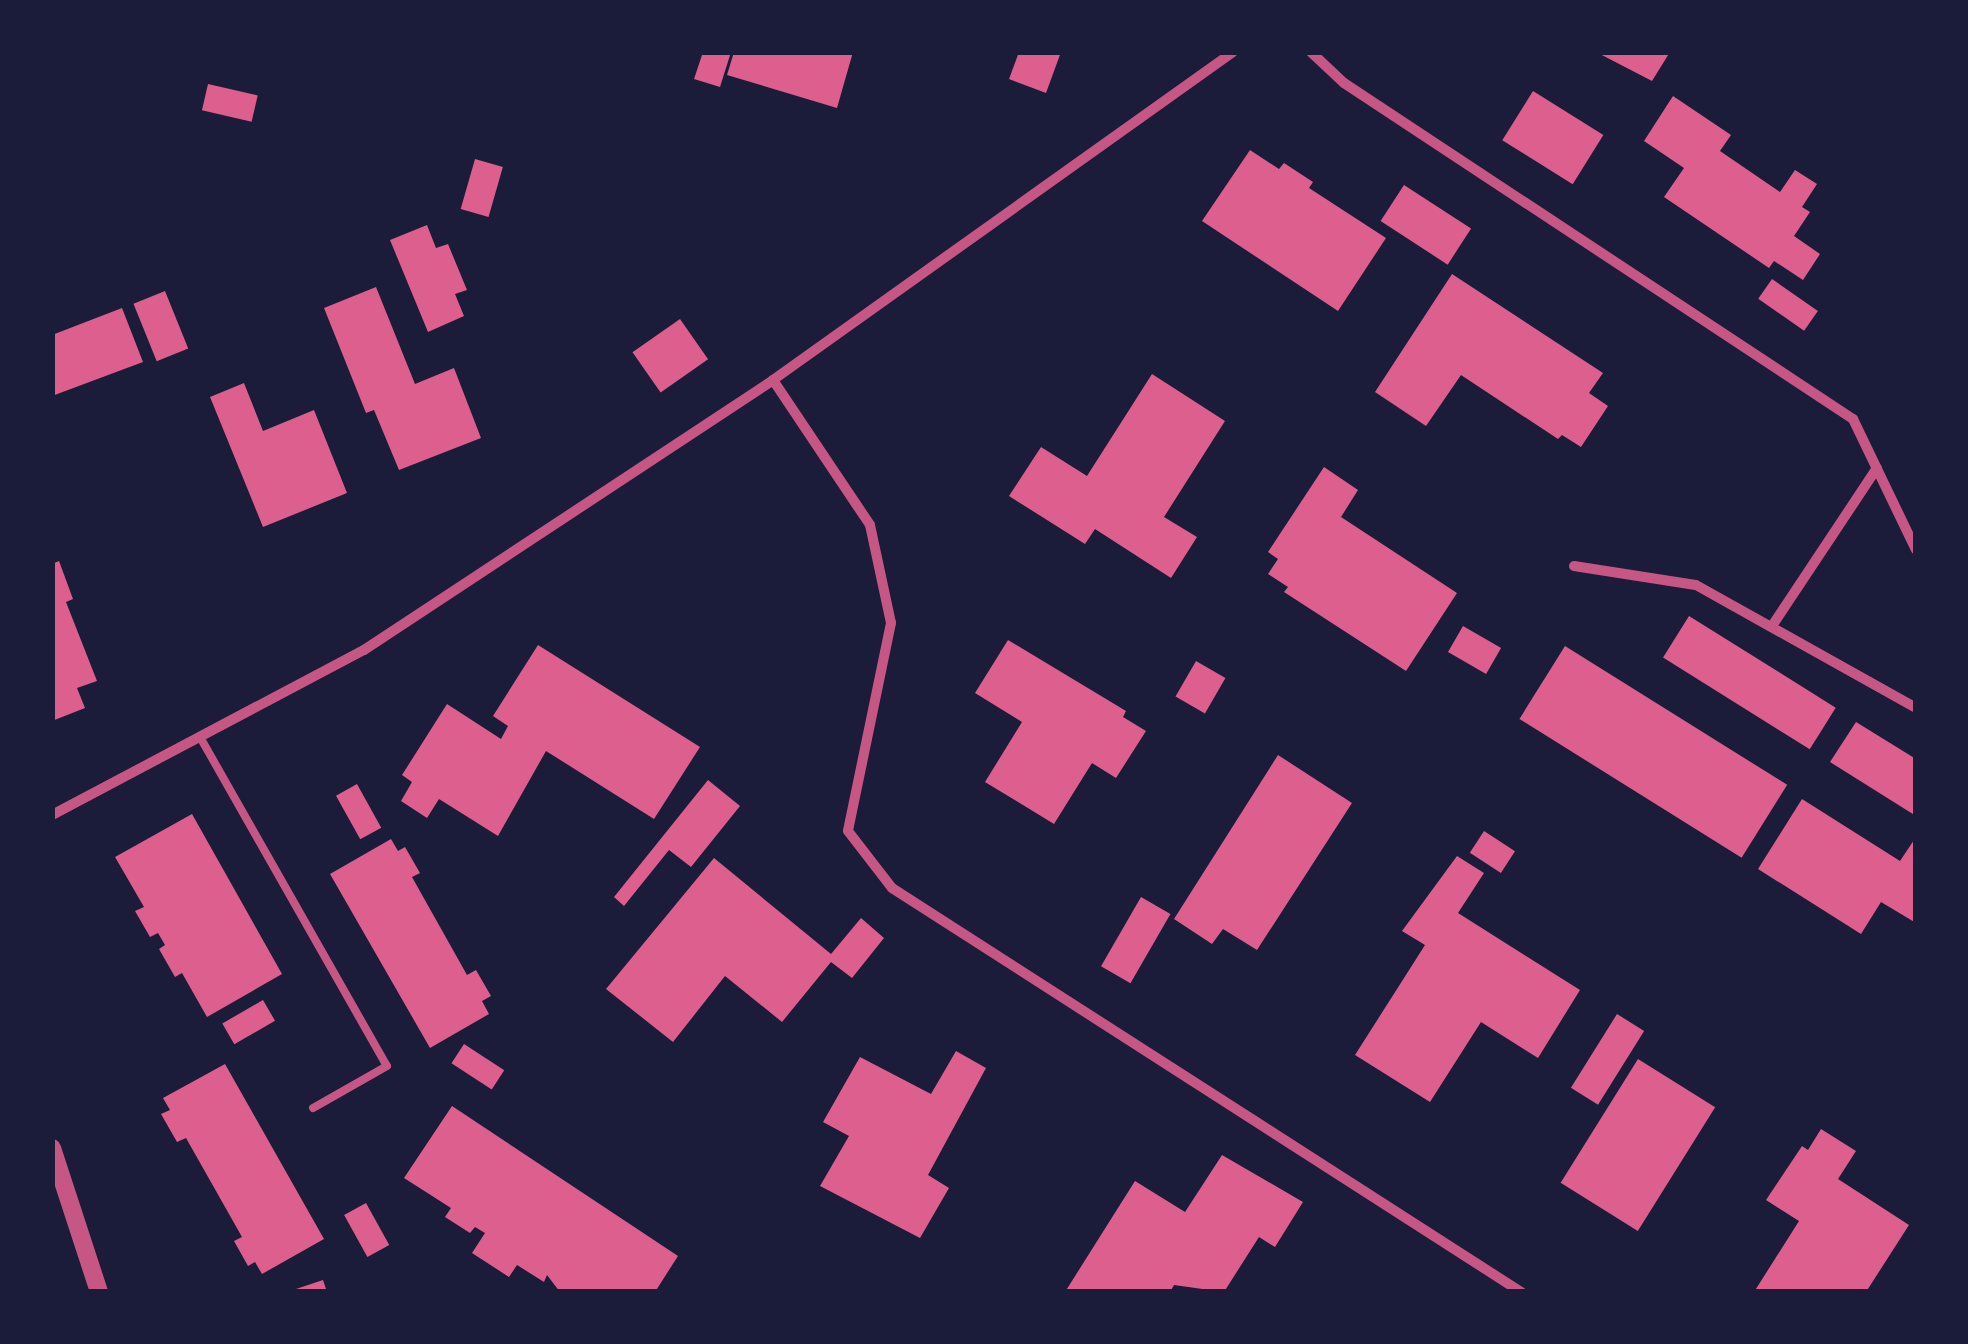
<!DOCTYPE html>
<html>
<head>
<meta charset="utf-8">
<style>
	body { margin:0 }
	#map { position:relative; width:1968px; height:1344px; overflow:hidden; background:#1b1b3a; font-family:Poppins,sans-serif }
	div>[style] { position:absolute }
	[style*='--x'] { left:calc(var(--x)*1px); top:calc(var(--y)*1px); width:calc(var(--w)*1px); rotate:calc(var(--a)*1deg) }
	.building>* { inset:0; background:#dd5f8e; transform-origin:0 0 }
	.service>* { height:8px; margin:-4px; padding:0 4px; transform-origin:4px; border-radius:4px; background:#c65784 }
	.minor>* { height:10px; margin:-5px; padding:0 5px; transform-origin:5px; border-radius:5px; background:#c65784 }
	.tertiary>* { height:18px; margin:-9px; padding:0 9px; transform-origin:9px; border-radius:9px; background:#c65784 }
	span { translate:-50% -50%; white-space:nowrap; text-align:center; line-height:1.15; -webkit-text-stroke:10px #1b1b3a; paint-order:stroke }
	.frame { position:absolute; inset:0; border:55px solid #1b1b3a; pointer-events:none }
</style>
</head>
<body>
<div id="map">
	<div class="building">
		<div style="clip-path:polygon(703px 52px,731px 52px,720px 87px,694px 79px)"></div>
		<div style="clip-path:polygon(734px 52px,853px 52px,837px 108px,727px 75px)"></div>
		<div style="clip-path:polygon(1019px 52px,1061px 52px,1046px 93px,1009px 79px)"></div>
		<div style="clip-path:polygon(1596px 52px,1670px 52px,1652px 81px)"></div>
		<div style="left:208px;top:84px;width:51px;height:27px;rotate:13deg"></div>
		<div style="left:1533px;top:91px;width:83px;height:58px;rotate:32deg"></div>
		<div style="clip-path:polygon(1673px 96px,1731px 135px,1720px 151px,1780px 192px,1795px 170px,1817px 184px,1802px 207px,1810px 212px,1794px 236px,1820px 254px,1803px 280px,1774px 261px,1769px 268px,1664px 197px,1684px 168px,1644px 141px)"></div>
		<div style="clip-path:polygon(1250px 150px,1279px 169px,1284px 163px,1313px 182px,1309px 188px,1386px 238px,1338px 311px,1202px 221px)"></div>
		<div style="left:475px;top:159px;width:29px;height:52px;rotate:16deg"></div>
		<div style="left:1404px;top:185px;width:80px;height:43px;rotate:33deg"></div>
		<div style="clip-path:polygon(427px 225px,436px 248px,448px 244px,467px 290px,455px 294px,464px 316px,428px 332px,390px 240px)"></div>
		<div style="clip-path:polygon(1452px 274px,1603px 373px,1589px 393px,1608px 406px,1581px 447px,1562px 435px,1558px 439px,1461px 375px,1426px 426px,1375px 392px)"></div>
		<div style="left:1772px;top:279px;width:56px;height:24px;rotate:35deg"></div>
		<div style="clip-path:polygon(376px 287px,415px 384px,454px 368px,481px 438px,399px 470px,374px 410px,366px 413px,324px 308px)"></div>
		<div style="left:165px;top:291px;width:62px;height:34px;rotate:68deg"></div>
		<div style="clip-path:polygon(122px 308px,143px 362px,52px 396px,52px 335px)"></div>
		<div style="left:680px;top:319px;width:49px;height:58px;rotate:55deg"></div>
		<div style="clip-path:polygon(1152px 374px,1225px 421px,1164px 517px,1197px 537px,1171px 578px,1095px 529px,1085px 544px,1009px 496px,1041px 447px,1087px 476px)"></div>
		<div style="clip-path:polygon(244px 383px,263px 431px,314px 410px,347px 493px,263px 527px,210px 397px)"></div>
		<div style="clip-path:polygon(1324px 467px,1358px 490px,1341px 517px,1457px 593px,1406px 671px,1284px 592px,1288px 587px,1268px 574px,1278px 559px,1268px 552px)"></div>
		<div style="clip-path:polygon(59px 561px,73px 599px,66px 602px,97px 681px,77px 688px,85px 708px,52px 721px,52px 564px)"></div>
		<div style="left:1689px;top:616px;width:173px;height:49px;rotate:32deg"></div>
		<div style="left:1463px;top:626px;width:44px;height:30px;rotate:30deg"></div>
		<div style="clip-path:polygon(1008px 640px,1126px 711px,1123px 717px,1146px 731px,1116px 778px,1092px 763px,1054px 824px,985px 782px,1022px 722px,975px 693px)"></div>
		<div style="clip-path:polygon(538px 645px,700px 747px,654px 819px,546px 751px,498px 836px,439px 799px,427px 818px,401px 801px,412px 782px,402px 775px,447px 704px,501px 739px,508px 726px,493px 716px)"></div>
		<div style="left:1565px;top:646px;width:262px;height:86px;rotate:32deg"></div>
		<div style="left:1196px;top:661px;width:34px;height:41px;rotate:30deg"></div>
		<div style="clip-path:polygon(1856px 722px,1916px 759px,1916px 816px,1830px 762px)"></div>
		<div style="clip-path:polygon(1278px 755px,1352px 803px,1257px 950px,1223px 929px,1212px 944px,1174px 919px)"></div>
		<div style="clip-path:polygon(708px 780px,740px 806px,691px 867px,669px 850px,624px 906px,614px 897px)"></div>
		<div style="left:357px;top:784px;width:50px;height:24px;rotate:61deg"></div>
		<div style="clip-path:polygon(1802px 799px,1900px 861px,1916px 837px,1916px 923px,1881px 902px,1861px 934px,1758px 869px)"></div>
		<div style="clip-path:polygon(192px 814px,282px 974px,207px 1017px,182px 973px,175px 977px,159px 949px,165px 945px,158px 933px,150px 937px,135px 911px,144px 907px,115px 857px)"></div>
		<div style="left:1484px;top:831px;width:37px;height:26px;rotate:33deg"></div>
		<div style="clip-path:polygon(391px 839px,398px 851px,405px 847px,420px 873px,412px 877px,467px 975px,476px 970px,491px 996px,482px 1001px,489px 1014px,430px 1048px,330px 874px)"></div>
		<div style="clip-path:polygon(1457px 856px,1484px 873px,1458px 913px,1580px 990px,1538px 1058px,1481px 1022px,1430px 1102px,1355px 1055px,1425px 945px,1402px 931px)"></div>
		<div style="clip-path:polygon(714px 858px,831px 954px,861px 918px,884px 938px,852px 978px,831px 962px,782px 1022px,725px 976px,673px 1042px,606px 989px)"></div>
		<div style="left:1141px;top:897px;width:34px;height:80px;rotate:30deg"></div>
		<div style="left:263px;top:1000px;width:24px;height:47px;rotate:60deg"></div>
		<div style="left:1617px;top:1014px;width:32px;height:87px;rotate:32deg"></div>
		<div style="left:464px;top:1044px;width:48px;height:23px;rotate:33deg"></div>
		<div style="clip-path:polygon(956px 1051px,986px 1068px,928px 1175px,949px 1188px,920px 1238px,820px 1186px,849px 1136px,823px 1122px,860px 1057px,931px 1094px)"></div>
		<div style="left:1638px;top:1059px;width:91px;height:146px;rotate:32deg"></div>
		<div style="clip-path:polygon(225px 1064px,324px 1239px,262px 1274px,255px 1262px,248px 1266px,234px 1241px,242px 1237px,186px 1138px,177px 1142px,161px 1114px,170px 1110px,163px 1098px)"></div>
		<div style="clip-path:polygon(452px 1106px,678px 1256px,655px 1292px,560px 1292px,547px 1275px,544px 1282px,517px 1265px,509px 1277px,472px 1253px,485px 1233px,475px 1227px,470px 1233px,445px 1217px,451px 1208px,404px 1178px)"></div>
		<div style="clip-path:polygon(1821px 1129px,1856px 1151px,1838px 1179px,1909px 1225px,1866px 1292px,1754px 1292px,1799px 1221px,1766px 1200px,1802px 1146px,1808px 1150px)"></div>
		<div style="clip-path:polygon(1222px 1155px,1303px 1202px,1275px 1247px,1259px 1237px,1224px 1292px,1174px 1285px,1170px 1292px,1065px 1292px,1135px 1181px,1185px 1212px)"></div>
		<div style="left:366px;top:1203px;width:48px;height:25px;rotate:61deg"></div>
		<div style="clip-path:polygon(323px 1280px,327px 1292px,290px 1292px,290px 1291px)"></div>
	</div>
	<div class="service">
		<div style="--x:200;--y:737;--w:378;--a:60.4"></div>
		<div style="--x:387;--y:1066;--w:85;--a:150.4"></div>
	</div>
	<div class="minor">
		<div style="--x:1311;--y:52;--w:45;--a:43.2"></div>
		<div style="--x:1344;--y:83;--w:610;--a:33.43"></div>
		<div style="--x:1853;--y:419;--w:145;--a:64.3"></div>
		<div style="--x:773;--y:380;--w:174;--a:56.2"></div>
		<div style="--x:870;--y:525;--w:100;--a:77.9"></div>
		<div style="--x:891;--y:623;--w:212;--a:101.7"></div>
		<div style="--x:848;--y:831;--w:72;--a:52.3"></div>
		<div style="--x:892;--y:888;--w:748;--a:32.71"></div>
		<div style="--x:1574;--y:566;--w:123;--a:8.9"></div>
		<div style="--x:1696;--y:585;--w:252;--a:29.2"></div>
		<div style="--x:1774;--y:623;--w:186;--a:-56.4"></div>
		<div style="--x:52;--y:815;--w:353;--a:-27.9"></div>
		<div style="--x:364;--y:650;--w:490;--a:-33.4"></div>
		<div style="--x:773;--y:380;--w:565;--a:-35.49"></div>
	</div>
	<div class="tertiary">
		<div style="--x:52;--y:1148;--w:151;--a:71.9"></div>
	</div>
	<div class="frame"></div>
</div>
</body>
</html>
